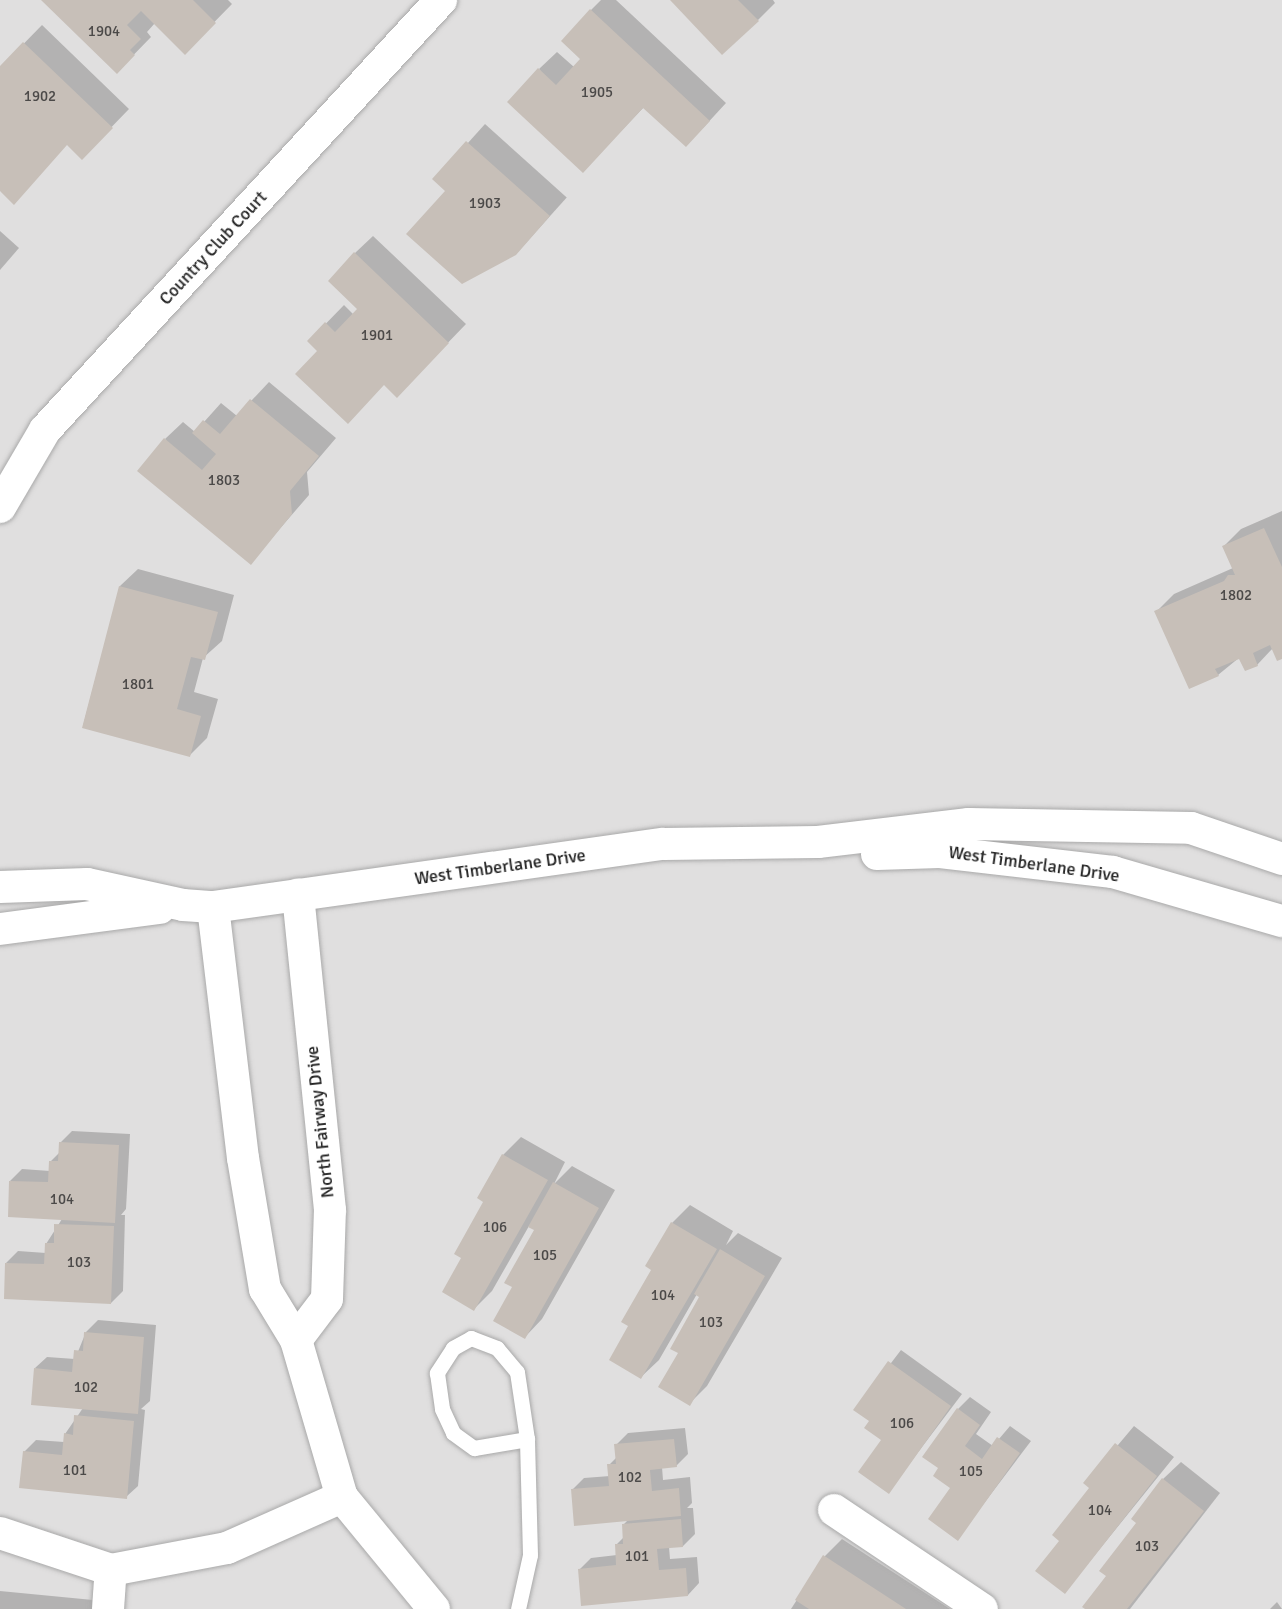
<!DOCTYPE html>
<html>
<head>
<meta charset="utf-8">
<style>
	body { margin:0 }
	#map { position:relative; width:1282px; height:1609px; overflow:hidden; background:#f2efe9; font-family:Signika,sans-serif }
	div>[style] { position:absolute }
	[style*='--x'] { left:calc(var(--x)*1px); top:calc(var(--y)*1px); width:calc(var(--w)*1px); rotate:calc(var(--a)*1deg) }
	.residential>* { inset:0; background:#e0dfdf; transform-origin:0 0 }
	.shadow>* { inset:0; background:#0003; transform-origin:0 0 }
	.building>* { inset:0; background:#c7bfb8 }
	.roads { filter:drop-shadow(0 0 2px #a9a9a9) drop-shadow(0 0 2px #a9a9a9) }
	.lane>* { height:15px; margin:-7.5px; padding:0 7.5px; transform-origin:7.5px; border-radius:7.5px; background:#fff }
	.street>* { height:32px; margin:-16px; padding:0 16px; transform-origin:16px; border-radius:16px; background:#fff }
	span { translate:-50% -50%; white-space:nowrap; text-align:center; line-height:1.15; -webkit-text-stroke:4.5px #fff; paint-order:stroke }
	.number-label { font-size:15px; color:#4b4948 }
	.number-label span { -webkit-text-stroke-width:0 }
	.street-label { font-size:18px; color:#222 }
</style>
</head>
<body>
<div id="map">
	<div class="residential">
		<div style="left:0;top:0;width:1282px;height:1609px"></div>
	</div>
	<div class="shadow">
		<div style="clip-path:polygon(43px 0,228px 0,232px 4px,185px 52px,155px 23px,147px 32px,151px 37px,117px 72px)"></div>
		<div style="clip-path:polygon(601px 0,616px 0,726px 103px,703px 128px,644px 107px,600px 153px,539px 69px,557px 52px,574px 67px,582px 59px,591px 10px)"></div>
		<div style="clip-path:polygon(672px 0,773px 0,775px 3px,758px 20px)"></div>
		<div style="clip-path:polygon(42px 25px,129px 109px,99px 140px,67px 143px,14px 202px,0 189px,0 68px)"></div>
		<div style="left:485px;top:124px;width:110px;height:75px;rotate:42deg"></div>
		<div style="clip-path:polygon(0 231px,19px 248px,0 270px)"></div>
		<div style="clip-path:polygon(373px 236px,466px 324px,414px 378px,384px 384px,319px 351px,309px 341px,344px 305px,354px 315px,359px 309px,355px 253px)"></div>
		<div style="clip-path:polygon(269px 382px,336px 438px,307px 472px,309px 495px,250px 563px,165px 439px,183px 422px,195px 432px,221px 403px,237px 416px)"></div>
		<div style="clip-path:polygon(1282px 511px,1282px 657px,1273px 648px,1257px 665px,1240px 657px,1218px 675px,1156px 612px,1174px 594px,1233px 568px,1224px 546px,1241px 529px)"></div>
		<div style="clip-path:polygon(138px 569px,234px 595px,222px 641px,203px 658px,194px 692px,218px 699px,207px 738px,190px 755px,83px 726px,120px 586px)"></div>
		<div style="clip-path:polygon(72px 1131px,130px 1134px,126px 1209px,121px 1215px,125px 1215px,123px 1291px,111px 1303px,6px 1263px,18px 1251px,46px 1253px,46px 1244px,62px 1219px,10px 1181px,22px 1169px,50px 1171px,50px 1162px,60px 1152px,60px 1143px)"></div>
		<div style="clip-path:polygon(521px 1137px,565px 1162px,554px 1184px,572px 1166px,615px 1190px,542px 1319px,525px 1337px,514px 1286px,536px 1229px,529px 1226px,492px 1291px,474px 1309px,463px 1258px,485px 1201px,479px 1198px,503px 1155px)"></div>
		<div style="clip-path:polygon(690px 1205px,733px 1231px,726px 1245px,738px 1233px,782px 1258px,707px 1386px,689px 1404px,680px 1353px,702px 1297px,697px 1294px,659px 1360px,641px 1377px,630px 1326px,672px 1223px)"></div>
		<div style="clip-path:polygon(98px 1320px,156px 1325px,150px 1401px,141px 1409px,145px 1410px,138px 1486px,126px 1497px,24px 1452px,36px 1440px,64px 1442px,65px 1434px,83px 1408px,35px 1368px,47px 1357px,75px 1359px,86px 1332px)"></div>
		<div style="clip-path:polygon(901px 1350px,962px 1394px,888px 1492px,883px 1440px,871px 1421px,855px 1410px)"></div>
		<div style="clip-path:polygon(970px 1397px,991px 1412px,976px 1434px,993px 1446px,1010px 1426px,1031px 1441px,957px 1539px,952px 1488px,940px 1468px,958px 1409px)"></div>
		<div style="clip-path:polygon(1134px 1426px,1174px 1457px,1065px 1592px,1061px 1540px,1091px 1488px,1086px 1483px)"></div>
		<div style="clip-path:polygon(685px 1428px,688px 1454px,676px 1466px,662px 1467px,663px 1480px,690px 1477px,692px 1503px,687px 1508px,693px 1508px,695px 1534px,683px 1546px,669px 1547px,670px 1559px,697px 1557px,699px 1583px,688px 1595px,579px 1570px,591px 1558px,617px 1555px,616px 1545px,624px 1537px,623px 1525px,628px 1520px,572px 1490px,584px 1478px,610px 1476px,609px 1465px,617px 1457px,616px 1445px,628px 1433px)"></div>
		<div style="clip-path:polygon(1181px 1462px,1220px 1493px,1130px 1609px,1088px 1609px,1163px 1479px)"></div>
		<div style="clip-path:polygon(842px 1539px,950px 1609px,791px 1609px,825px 1556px)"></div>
		<div style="clip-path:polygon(0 1591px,93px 1600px,92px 1609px,0 1609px)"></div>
		<div style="clip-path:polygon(1277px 1602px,1282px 1609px,1270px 1609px)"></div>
	</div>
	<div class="building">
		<div style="clip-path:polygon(41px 0,193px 0,216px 23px,185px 55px,141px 11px,127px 25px,141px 39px,130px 50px,135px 55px,117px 74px)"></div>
		<div style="clip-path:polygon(670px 0,738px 0,759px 21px,722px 55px)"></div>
		<div style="clip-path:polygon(590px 9px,710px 121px,686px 147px,643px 108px,583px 173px,507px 102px,538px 68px,556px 85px,580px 59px,561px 41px)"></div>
		<div style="clip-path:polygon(23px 42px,113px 128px,82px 160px,67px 145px,14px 205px,0 191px,0 66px)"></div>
		<div style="clip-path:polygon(466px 141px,550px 216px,516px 255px,462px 284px,406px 234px,445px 191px,432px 179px)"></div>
		<div style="clip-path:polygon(354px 252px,449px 343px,397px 398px,384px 385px,348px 424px,295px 374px,317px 351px,307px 341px,325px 322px,335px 332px,357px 309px,328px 281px)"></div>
		<div style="clip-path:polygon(250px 399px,319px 456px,290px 491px,292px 514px,251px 565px,137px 471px,164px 438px,202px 470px,216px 454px,192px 433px,203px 420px,220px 434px)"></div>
		<div style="clip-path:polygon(1264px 528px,1282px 567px,1282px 659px,1277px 661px,1270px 645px,1253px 653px,1258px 666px,1245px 671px,1239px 659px,1215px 669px,1219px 676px,1189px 689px,1154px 611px,1224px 581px,1228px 575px,1235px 575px,1222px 546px)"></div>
		<div style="clip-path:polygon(119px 586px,218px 612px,205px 660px,191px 657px,177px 709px,201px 716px,190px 757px,82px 728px)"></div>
		<div style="clip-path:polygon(59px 1142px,119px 1145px,115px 1223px,8px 1217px,9px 1181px,48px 1182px,49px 1161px,58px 1161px)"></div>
		<div style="clip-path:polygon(502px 1154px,548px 1180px,474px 1311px,442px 1292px,461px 1258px,454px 1254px,483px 1202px,477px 1198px)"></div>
		<div style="clip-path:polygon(553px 1182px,599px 1208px,525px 1339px,493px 1321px,512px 1287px,504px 1283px,534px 1230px,528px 1227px)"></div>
		<div style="clip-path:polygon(671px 1222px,717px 1249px,641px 1379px,609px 1360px,628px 1326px,621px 1322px,651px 1270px,645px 1266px)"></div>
		<div style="clip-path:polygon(54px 1224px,114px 1226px,111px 1304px,4px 1299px,5px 1263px,44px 1264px,45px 1243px,54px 1243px)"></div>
		<div style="clip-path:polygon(720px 1249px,765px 1276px,690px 1406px,658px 1387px,678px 1353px,670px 1349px,699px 1297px,694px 1294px)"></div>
		<div style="clip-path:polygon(84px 1332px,144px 1337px,138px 1414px,31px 1405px,34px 1368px,72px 1372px,74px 1350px,83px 1351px)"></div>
		<div style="clip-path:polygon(888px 1361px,951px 1406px,889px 1494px,858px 1472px,881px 1440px,864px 1428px,869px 1421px,853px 1410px)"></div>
		<div style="clip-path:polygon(957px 1408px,980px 1425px,965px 1446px,982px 1459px,997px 1437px,1020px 1453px,958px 1541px,928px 1519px,950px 1488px,933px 1476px,938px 1468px,922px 1457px)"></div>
		<div style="clip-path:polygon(74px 1415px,134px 1421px,127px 1499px,19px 1488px,23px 1451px,62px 1455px,64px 1433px,73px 1435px)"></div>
		<div style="clip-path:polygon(674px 1439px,677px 1467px,650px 1470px,652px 1491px,679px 1488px,681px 1516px,574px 1526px,571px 1489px,609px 1486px,607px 1464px,616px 1464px,614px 1444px)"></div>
		<div style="clip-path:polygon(1115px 1443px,1157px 1476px,1065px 1594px,1035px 1571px,1059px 1541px,1052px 1535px,1089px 1488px,1083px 1483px)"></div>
		<div style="clip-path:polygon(1162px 1478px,1204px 1511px,1127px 1609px,1085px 1609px,1082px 1607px,1106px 1576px,1099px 1571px,1136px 1523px,1131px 1519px)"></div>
		<div style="clip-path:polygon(681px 1519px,683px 1547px,657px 1549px,659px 1570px,686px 1568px,688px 1596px,581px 1606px,578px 1569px,616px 1565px,615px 1544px,623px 1544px,622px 1524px)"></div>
		<div style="clip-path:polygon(823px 1555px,906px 1609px,809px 1609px,795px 1600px)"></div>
	</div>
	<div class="roads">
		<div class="lane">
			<div style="--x:518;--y:1609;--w:55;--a:-77.5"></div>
			<div style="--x:530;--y:1555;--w:116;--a:-91.5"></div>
			<div style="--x:527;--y:1439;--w:68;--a:-98.5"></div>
			<div style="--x:517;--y:1372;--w:31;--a:-130"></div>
			<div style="--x:497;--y:1348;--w:28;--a:-159"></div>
			<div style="--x:471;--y:1338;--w:21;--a:151"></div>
			<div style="--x:453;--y:1348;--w:30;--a:123"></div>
			<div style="--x:437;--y:1373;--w:36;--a:82"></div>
			<div style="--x:442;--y:1409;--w:26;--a:65"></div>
			<div style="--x:453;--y:1433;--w:26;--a:36"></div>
			<div style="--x:474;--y:1448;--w:54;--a:-9.6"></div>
		</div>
		<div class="street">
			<div style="--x:0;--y:507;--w:89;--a:-59.7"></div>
			<div style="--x:45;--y:430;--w:585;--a:-47.36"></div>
			<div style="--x:877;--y:854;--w:63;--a:-1.8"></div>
			<div style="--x:940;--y:852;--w:174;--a:6.6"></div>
			<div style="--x:1113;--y:872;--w:176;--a:16.2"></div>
			<div style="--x:0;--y:887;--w:87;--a:-2"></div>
			<div style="--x:87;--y:884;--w:98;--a:12.3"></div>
			<div style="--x:183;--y:905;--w:30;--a:4"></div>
			<div style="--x:213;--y:907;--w:455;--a:-8"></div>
			<div style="--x:664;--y:844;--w:154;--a:-0.7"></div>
			<div style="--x:818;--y:842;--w:152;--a:-6.8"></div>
			<div style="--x:969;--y:824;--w:222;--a:1"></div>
			<div style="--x:1191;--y:828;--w:96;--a:18.8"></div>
			<div style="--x:213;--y:907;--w:253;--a:83.2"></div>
			<div style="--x:243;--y:1158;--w:133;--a:80.5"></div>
			<div style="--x:265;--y:1289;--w:60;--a:58.7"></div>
			<div style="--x:296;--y:1340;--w:164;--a:73.7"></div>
			<div style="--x:342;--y:1497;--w:145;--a:50.6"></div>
			<div style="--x:0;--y:929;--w:161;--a:-7.5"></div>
			<div style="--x:296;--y:1340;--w:51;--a:-52.9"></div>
			<div style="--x:327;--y:1299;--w:89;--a:-88.1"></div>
			<div style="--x:330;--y:1210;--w:317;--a:-95.8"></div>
			<div style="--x:834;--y:1510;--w:178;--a:33.8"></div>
			<div style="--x:0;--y:1533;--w:117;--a:18.4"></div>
			<div style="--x:111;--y:1570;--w:118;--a:-10.7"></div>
			<div style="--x:227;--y:1548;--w:126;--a:-23.9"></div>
			<div style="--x:108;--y:1609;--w:39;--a:-86"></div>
		</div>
	</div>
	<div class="number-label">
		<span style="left:104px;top:32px">1904</span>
		<span style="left:597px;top:93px">1905</span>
		<span style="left:40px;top:97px">1902</span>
		<span style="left:485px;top:204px">1903</span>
		<span style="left:377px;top:336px">1901</span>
		<span style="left:224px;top:481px">1803</span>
		<span style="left:1236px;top:596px">1802</span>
		<span style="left:138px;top:685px">1801</span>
		<span style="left:62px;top:1200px">104</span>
		<span style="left:495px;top:1228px">106</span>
		<span style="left:545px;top:1256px">105</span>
		<span style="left:79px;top:1263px">103</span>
		<span style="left:663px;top:1296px">104</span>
		<span style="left:711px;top:1323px">103</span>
		<span style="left:86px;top:1388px">102</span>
		<span style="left:902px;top:1424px">106</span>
		<span style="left:75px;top:1471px">101</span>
		<span style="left:971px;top:1472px">105</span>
		<span style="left:630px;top:1478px">102</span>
		<span style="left:1100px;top:1511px">104</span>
		<span style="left:1147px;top:1547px">103</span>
		<span style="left:637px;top:1557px">101</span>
	</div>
	<div class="street-label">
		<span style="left:213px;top:248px;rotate:-47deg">Country Club Court</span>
		<span style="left:1034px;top:864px;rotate:8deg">West Timberlane Drive</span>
		<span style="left:500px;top:867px;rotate:-8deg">West Timberlane Drive</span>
		<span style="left:320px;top:1122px;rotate:-96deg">North Fairway Drive</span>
	</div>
</div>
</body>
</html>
